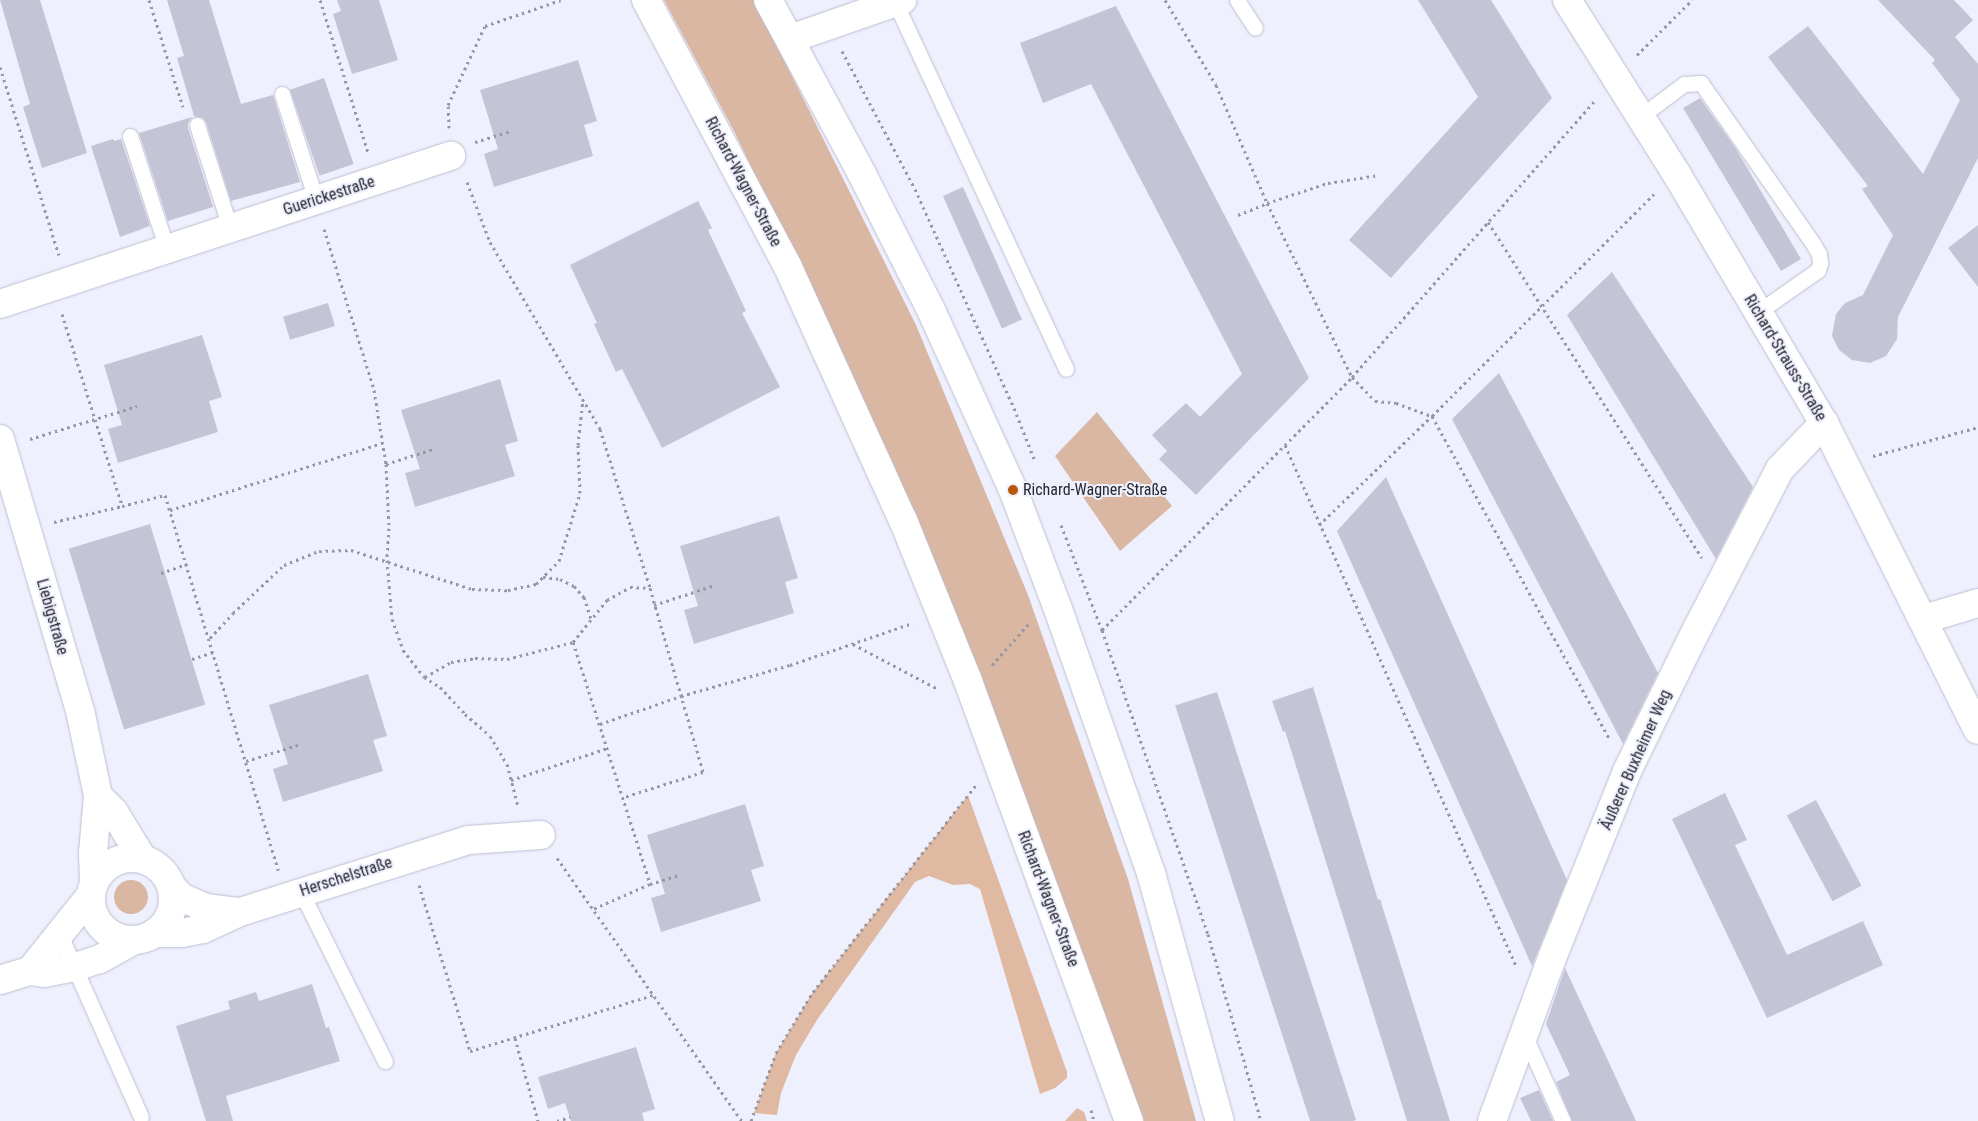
<!DOCTYPE html>
<html>
<head>
<meta charset="utf-8">
<style>
	body { margin:0 }
	#map { position:relative; width:1978px; height:1121px; overflow:hidden; background:#eff0fe; font-family:"Roboto Condensed",sans-serif }
	div>[style] { position:absolute }
	[style*='--x'] { left:calc(var(--x)*1px); top:calc(var(--y)*1px); width:calc(var(--w)*1px); rotate:calc(var(--a)*1deg) }
	.green>* { inset:0; background:#dab7a3 }
	.round { border-radius:50% }
	.forest>* { inset:0; background:#e0b9a3 }
	.building>* { inset:0; background:#c3c4d5; transform-origin:0 0 }
	.path>* { height:3px; margin-top:-1.5px; transform-origin:0; background:repeating-linear-gradient(90deg,#9797a2 0 2.5px,transparent 0 6.5px) }
	.roads { filter:drop-shadow(0 0 1px #bdbecf) drop-shadow(0 0 1px #bdbecf) }
	.lane>* { height:15px; margin:-7.5px; padding:0 7.5px; transform-origin:7.5px; border-radius:7.5px; background:#fff }
	.street>* { height:28px; margin:-14px; padding:0 14px; transform-origin:14px; border-radius:14px; background:#fff }
	.street>.ring { margin:-14px; padding:0; box-sizing:content-box; background:none; border:28px solid #fff; border-radius:50% }
	.primary>* { height:28px; margin:-14px; padding:0 14px; transform-origin:14px; border-radius:14px; background:#fff }
	.dots>* { width:14px; height:14px; translate:-50% -50%; box-sizing:border-box; border:2px solid #eff0fe; border-radius:50% }
	span { translate:-50% -50%; white-space:nowrap; text-align:center; line-height:1.15; -webkit-text-stroke:4px #eff0fe; paint-order:stroke }
	.street-label { font-size:16px; color:#27272e }
	.poi-label { font-size:16px; color:#27272e }
	.left { translate:0 -50%; text-align:left }
</style>
</head>
<body>
<div id="map">
	<div class="green">
		<div style="clip-path:polygon(664px 0,754px 0,916px 325px,1028px 595px,1128px 879px,1196px 1121px,1140px 1121px,986px 693px,894px 465px,735px 133px)"></div>
		<div style="clip-path:polygon(1097px 412px,1172px 506px,1120px 551px,1055px 456px)"></div>
		<div class="round" style="left:114px;top:880px;width:34px;height:34px"></div>
	</div>
	<div class="forest">
		<div style="clip-path:polygon(968px 795px,1067px 1072px,1067px 1078px,1055px 1088px,1040px 1094px,980px 889px,970px 884px,953px 885px,929px 876px,915px 882px,817px 1020px,796px 1055px,781px 1093px,777px 1115px,754px 1113px,776px 1053px,813px 992px)"></div>
		<div style="clip-path:polygon(1077px 1108px,1084px 1112px,1087px 1121px,1065px 1121px)"></div>
	</div>
	<div class="building">
		<div style="clip-path:polygon(0 0,40px 0,87px 153px,42px 168px,23px 107px,30px 104px)"></div>
		<div style="clip-path:polygon(167px 0,209px 0,241px 104px,273px 95px,300px 182px,231px 201px,206px 122px,203px 118px,194px 116px,177px 58px,184px 56px)"></div>
		<div style="clip-path:polygon(337px 0,379px 0,398px 60px,352px 74px,333px 14px,341px 11px)"></div>
		<div style="clip-path:polygon(1418px 0,1491px 0,1552px 98px,1391px 278px,1349px 240px,1478px 97px)"></div>
		<div style="clip-path:polygon(1878px 0,1954px 0,1973px 20px,1955px 37px,1978px 64px,1978px 158px,1898px 317px,1897px 339px,1886px 356px,1870px 363px,1852px 360px,1839px 350px,1832px 336px,1836px 314px,1845px 303px,1863px 295px,1893px 235px,1862px 189px,1868px 186px,1768px 57px,1808px 26px,1923px 174px,1960px 100px,1932px 63px,1935px 60px)"></div>
		<div style="clip-path:polygon(1116px 6px,1309px 378px,1196px 495px,1159px 459px,1167px 451px,1152px 435px,1186px 403px,1200px 417px,1242px 374px,1091px 84px,1043px 103px,1020px 43px)"></div>
		<div style="clip-path:polygon(578px 60px,597px 121px,584px 125px,593px 156px,494px 187px,484px 154px,498px 149px,480px 90px)"></div>
		<div style="left:324px;top:78px;width:91px;height:36px;rotate:71deg"></div>
		<div style="clip-path:polygon(1700px 98px,1736px 149px,1801px 259px,1781px 271px,1683px 108px)"></div>
		<div style="clip-path:polygon(192px 117px,188px 123px,188px 128px,213px 207px,168px 221px,139px 133px)"></div>
		<div style="clip-path:polygon(113px 139px,114px 141px,121px 139px,150px 226px,120px 237px,91px 146px)"></div>
		<div style="left:963px;top:187px;width:145px;height:22px;rotate:66deg"></div>
		<div style="clip-path:polygon(698px 201px,712px 228px,708px 230px,746px 311px,742px 313px,780px 387px,662px 448px,622px 369px,616px 372px,594px 324px,597px 323px,570px 265px)"></div>
		<div style="clip-path:polygon(1978px 225px,1978px 287px,1948px 248px)"></div>
		<div style="clip-path:polygon(1612px 272px,1753px 487px,1716px 559px,1567px 315px)"></div>
		<div style="left:328px;top:303px;width:24px;height:47px;rotate:73deg"></div>
		<div style="clip-path:polygon(202px 335px,222px 397px,209px 401px,218px 432px,118px 463px,108px 429px,122px 425px,104px 365px)"></div>
		<div style="clip-path:polygon(1499px 373px,1658px 673px,1623px 744px,1452px 419px)"></div>
		<div style="clip-path:polygon(500px 379px,518px 441px,505px 445px,515px 476px,415px 507px,405px 473px,420px 469px,401px 410px)"></div>
		<div style="clip-path:polygon(1386px 477px,1567px 880px,1532px 966px,1337px 531px)"></div>
		<div style="clip-path:polygon(779px 516px,798px 578px,785px 582px,794px 613px,694px 644px,684px 610px,698px 606px,680px 546px)"></div>
		<div style="left:150px;top:524px;width:189px;height:85px;rotate:73deg"></div>
		<div style="clip-path:polygon(368px 674px,387px 736px,373px 740px,383px 771px,283px 802px,273px 769px,288px 764px,269px 705px)"></div>
		<div style="clip-path:polygon(1313px 687px,1378px 900px,1380px 899px,1450px 1121px,1407px 1121px,1285px 731px,1283px 732px,1272px 701px)"></div>
		<div style="left:1217px;top:692px;width:450px;height:44px;rotate:72deg"></div>
		<div style="clip-path:polygon(1725px 793px,1747px 840px,1735px 845px,1787px 955px,1863px 921px,1883px 965px,1767px 1018px,1672px 819px)"></div>
		<div style="left:1816px;top:800px;width:97px;height:33px;rotate:62deg"></div>
		<div style="clip-path:polygon(745px 804px,764px 866px,751px 870px,761px 901px,661px 932px,651px 898px,665px 894px,647px 835px)"></div>
		<div style="clip-path:polygon(1565px 968px,1636px 1121px,1572px 1121px,1556px 1082px,1570px 1075px,1546px 1024px)"></div>
		<div style="clip-path:polygon(312px 984px,326px 1028px,329px 1027px,340px 1061px,226px 1096px,233px 1121px,206px 1121px,176px 1026px,230px 1009px,228px 1001px,256px 992px,259px 1001px)"></div>
		<div style="clip-path:polygon(636px 1047px,655px 1109px,642px 1113px,644px 1121px,571px 1121px,565px 1103px,548px 1109px,538px 1077px)"></div>
		<div style="clip-path:polygon(1539px 1090px,1553px 1121px,1531px 1121px,1520px 1098px)"></div>
	</div>
	<div class="path">
		<div style="--x:149;--y:0;--w:112;--a:72.4"></div>
		<div style="--x:320;--y:0;--w:159;--a:72.5"></div>
		<div style="--x:1165;--y:0;--w:99;--a:59"></div>
		<div style="--x:1216;--y:85;--w:129;--a:66.6"></div>
		<div style="--x:1267;--y:203;--w:194;--a:64"></div>
		<div style="--x:1352;--y:377;--w:33;--a:46"></div>
		<div style="--x:1375;--y:401;--w:21;--a:5"></div>
		<div style="--x:1396;--y:403;--w:38;--a:20"></div>
		<div style="--x:1432;--y:416;--w:370;--a:61.2"></div>
		<div style="--x:842;--y:51;--w:156;--a:62.1"></div>
		<div style="--x:915;--y:189;--w:240;--a:65.7"></div>
		<div style="--x:1014;--y:408;--w:57;--a:68.4"></div>
		<div style="--x:1637;--y:55;--w:78;--a:-45"></div>
		<div style="--x:0;--y:67;--w:197;--a:72.6"></div>
		<div style="--x:449;--y:128;--w:23;--a:-92"></div>
		<div style="--x:448;--y:105;--w:87;--a:-64.9"></div>
		<div style="--x:485;--y:26;--w:80;--a:-18.9"></div>
		<div style="--x:475;--y:142;--w:39;--a:-17"></div>
		<div style="--x:467;--y:182;--w:64;--a:69"></div>
		<div style="--x:490;--y:242;--w:217;--a:59.5"></div>
		<div style="--x:600;--y:429;--w:167;--a:72.5"></div>
		<div style="--x:650;--y:588;--w:191;--a:73.9"></div>
		<div style="--x:703;--y:772;--w:83;--a:162.4"></div>
		<div style="--x:1238;--y:215;--w:31;--a:-22"></div>
		<div style="--x:1267;--y:203;--w:64;--a:-18.2"></div>
		<div style="--x:1328;--y:183;--w:51;--a:-9.1"></div>
		<div style="--x:1488;--y:222;--w:398;--a:57.5"></div>
		<div style="--x:324;--y:229;--w:169;--a:72.7"></div>
		<div style="--x:374;--y:390;--w:75;--a:80.8"></div>
		<div style="--x:386;--y:464;--w:64;--a:87.3"></div>
		<div style="--x:389;--y:528;--w:32;--a:94"></div>
		<div style="--x:387;--y:560;--w:59;--a:85.2"></div>
		<div style="--x:392;--y:619;--w:33;--a:70"></div>
		<div style="--x:403;--y:650;--w:34;--a:52"></div>
		<div style="--x:424;--y:677;--w:19;--a:32"></div>
		<div style="--x:440;--y:687;--w:37;--a:47"></div>
		<div style="--x:465;--y:714;--w:33;--a:41"></div>
		<div style="--x:490;--y:736;--w:33;--a:59"></div>
		<div style="--x:507;--y:764;--w:43;--a:75.3"></div>
		<div style="--x:62;--y:314;--w:201;--a:72.6"></div>
		<div style="--x:122;--y:506;--w:44;--a:-14.3"></div>
		<div style="--x:165;--y:495;--w:392;--a:73.2"></div>
		<div style="--x:30;--y:439;--w:112;--a:-17.1"></div>
		<div style="--x:1285;--y:445;--w:572;--a:66.08"></div>
		<div style="--x:1873;--y:456;--w:109;--a:-15.4"></div>
		<div style="--x:386;--y:464;--w:49;--a:-17.7"></div>
		<div style="--x:170;--y:510;--w:223;--a:-17.5"></div>
		<div style="--x:54;--y:522;--w:70;--a:-13.2"></div>
		<div style="--x:1061;--y:525;--w:113;--a:68.7"></div>
		<div style="--x:1102;--y:630;--w:322;--a:70.8"></div>
		<div style="--x:1208;--y:934;--w:194;--a:74.2"></div>
		<div style="--x:1319;--y:525;--w:157;--a:-44"></div>
		<div style="--x:1432;--y:416;--w:314;--a:-45"></div>
		<div style="--x:161;--y:573;--w:28;--a:-19"></div>
		<div style="--x:543;--y:577;--w:17;--a:7"></div>
		<div style="--x:560;--y:579;--w:16;--a:27"></div>
		<div style="--x:574;--y:586;--w:15;--a:48"></div>
		<div style="--x:584;--y:597;--w:22;--a:72"></div>
		<div style="--x:654;--y:605;--w:61;--a:-18.1"></div>
		<div style="--x:1102;--y:630;--w:356;--a:-45.3"></div>
		<div style="--x:1352;--y:377;--w:368;--a:-48.7"></div>
		<div style="--x:210;--y:638;--w:34;--a:-47"></div>
		<div style="--x:233;--y:613;--w:70;--a:-43.3"></div>
		<div style="--x:284;--y:565;--w:38;--a:-22"></div>
		<div style="--x:319;--y:551;--w:32;--a:-2"></div>
		<div style="--x:351;--y:550;--w:127;--a:17.9"></div>
		<div style="--x:472;--y:589;--w:36;--a:2"></div>
		<div style="--x:508;--y:590;--w:29;--a:-12"></div>
		<div style="--x:536;--y:584;--w:33;--a:-45"></div>
		<div style="--x:559;--y:561;--w:71;--a:-72.8"></div>
		<div style="--x:580;--y:493;--w:48;--a:-92.4"></div>
		<div style="--x:578;--y:445;--w:46;--a:-83.8"></div>
		<div style="--x:573;--y:642;--w:254;--a:72.3"></div>
		<div style="--x:650;--y:884;--w:62;--a:156.3"></div>
		<div style="--x:853;--y:644;--w:96;--a:27.9"></div>
		<div style="--x:192;--y:659;--w:22;--a:-18"></div>
		<div style="--x:992;--y:665;--w:59;--a:-48.4"></div>
		<div style="--x:425;--y:677;--w:30;--a:-30"></div>
		<div style="--x:451;--y:662;--w:24;--a:-9"></div>
		<div style="--x:475;--y:658;--w:32;--a:2"></div>
		<div style="--x:507;--y:659;--w:68;--a:-14.4"></div>
		<div style="--x:573;--y:642;--w:54;--a:-51"></div>
		<div style="--x:607;--y:600;--w:26;--a:-29"></div>
		<div style="--x:630;--y:587;--w:20;--a:3"></div>
		<div style="--x:600;--y:724;--w:86;--a:-19.1"></div>
		<div style="--x:681;--y:696;--w:113;--a:-15.9"></div>
		<div style="--x:790;--y:665;--w:130;--a:-18.9"></div>
		<div style="--x:246;--y:761;--w:58;--a:-17.2"></div>
		<div style="--x:511;--y:780;--w:102;--a:-18.3"></div>
		<div style="--x:557;--y:858;--w:322;--a:54.9"></div>
		<div style="--x:650;--y:884;--w:30;--a:-17"></div>
		<div style="--x:419;--y:885;--w:174;--a:72.9"></div>
		<div style="--x:470;--y:1051;--w:191;--a:-17"></div>
		<div style="--x:515;--y:1038;--w:86;--a:74.5"></div>
		<div style="--x:1091;--y:1110;--w:11;--a:75"></div>
		<div style="--x:557;--y:1121;--w:14;--a:-17"></div>
		<div style="--x:751;--y:1121;--w:72;--a:-69.8"></div>
		<div style="--x:776;--y:1053;--w:71;--a:-58.8"></div>
		<div style="--x:813;--y:992;--w:263;--a:-51.8"></div>
	</div>
	<div class="roads">
		<div class="lane">
			<div style="--x:894;--y:0;--w:407;--a:65"></div>
			<div style="--x:1237;--y:0;--w:33;--a:57"></div>
			<div style="--x:282;--y:94;--w:111;--a:72.2"></div>
			<div style="--x:1641;--y:116;--w:54;--a:-36.7"></div>
			<div style="--x:1684;--y:84;--w:17;--a:-3"></div>
			<div style="--x:1701;--y:83;--w:194;--a:55.1"></div>
			<div style="--x:1812;--y:242;--w:14;--a:60"></div>
			<div style="--x:1819;--y:254;--w:9;--a:84"></div>
			<div style="--x:1820;--y:263;--w:7;--a:106"></div>
			<div style="--x:1818;--y:270;--w:73;--a:145"></div>
			<div style="--x:197;--y:125;--w:108;--a:72.2"></div>
			<div style="--x:130;--y:136;--w:119;--a:71.9"></div>
			<div style="--x:301;--y:892;--w:189;--a:63.6"></div>
			<div style="--x:60;--y:935;--w:199;--a:66"></div>
			<div style="--x:1524;--y:1034;--w:95;--a:65.9"></div>
		</div>
		<div class="street">
			<div style="--x:1567;--y:0;--w:204;--a:57.8"></div>
			<div style="--x:1676;--y:173;--w:291;--a:59.4"></div>
			<div style="--x:1824;--y:423;--w:343;--a:63.4"></div>
			<div style="--x:790;--y:39;--w:119;--a:-19.2"></div>
			<div style="--x:0;--y:304;--w:475;--a:-18.2"></div>
			<div style="--x:0;--y:439;--w:288;--a:73.6"></div>
			<div style="--x:81;--y:715;--w:83;--a:78.1"></div>
			<div style="--x:98;--y:796;--w:57;--a:95"></div>
			<div style="--x:93;--y:853;--w:29;--a:88"></div>
			<div style="--x:1924;--y:619;--w:56;--a:-16.5"></div>
			<div style="--x:98;--y:796;--w:23;--a:45"></div>
			<div style="--x:114;--y:812;--w:54;--a:58.7"></div>
			<div class="ring" style="left:91px;top:858px;width:54px;height:54px"></div>
			<div style="--x:172;--y:887;--w:13;--a:48"></div>
			<div style="--x:181;--y:897;--w:27;--a:24"></div>
			<div style="--x:206;--y:908;--w:34;--a:7"></div>
			<div style="--x:155;--y:933;--w:27;--a:0"></div>
			<div style="--x:182;--y:933;--w:21;--a:-11"></div>
			<div style="--x:203;--y:929;--w:41;--a:-24.7"></div>
			<div style="--x:240;--y:912;--w:240;--a:-17.5"></div>
			<div style="--x:469;--y:840;--w:72;--a:-4"></div>
			<div style="--x:30;--y:971;--w:96;--a:-51.3"></div>
			<div style="--x:0;--y:980;--w:31;--a:-17"></div>
			<div style="--x:30;--y:971;--w:14;--a:8"></div>
			<div style="--x:44;--y:973;--w:32;--a:-11"></div>
			<div style="--x:75;--y:967;--w:26;--a:-18"></div>
			<div style="--x:100;--y:959;--w:38;--a:-29"></div>
			<div style="--x:1492;--y:1121;--w:174;--a:-69.8"></div>
			<div style="--x:1552;--y:958;--w:201;--a:-68.1"></div>
			<div style="--x:1627;--y:771;--w:161;--a:-63.8"></div>
			<div style="--x:1698;--y:627;--w:178;--a:-62.6"></div>
			<div style="--x:1780;--y:469;--w:64;--a:-46.3"></div>
		</div>
		<div class="primary">
			<div style="--x:646;--y:0;--w:302;--a:62"></div>
			<div style="--x:788;--y:267;--w:278;--a:65.6"></div>
			<div style="--x:903;--y:520;--w:174;--a:68"></div>
			<div style="--x:968;--y:681;--w:469;--a:69.9"></div>
			<div style="--x:768;--y:0;--w:196;--a:61.6"></div>
			<div style="--x:861;--y:172;--w:155;--a:63.1"></div>
			<div style="--x:931;--y:310;--w:198;--a:65.5"></div>
			<div style="--x:1013;--y:490;--w:127;--a:69.3"></div>
			<div style="--x:1058;--y:609;--w:280;--a:70.6"></div>
			<div style="--x:1151;--y:873;--w:257;--a:74.5"></div>
		</div>
	</div>
	<div class="dots">
		<div style="left:1013px;top:490px;background:#b7580b"></div>
	</div>
	<div class="street-label">
		<span style="left:743px;top:182px;rotate:62deg">Richard-Wagner-Straße</span>
		<span style="left:329px;top:196px;rotate:-18deg">Guerickestraße</span>
		<span style="left:1785px;top:358px;rotate:59deg">Richard-Strauss-Straße</span>
		<span style="left:52px;top:617px;rotate:74deg">Liebigstraße</span>
		<span style="left:1636px;top:760px;rotate:-66deg">Äußerer Buxheimer Weg</span>
		<span style="left:346px;top:877px;rotate:-18deg">Herschelstraße</span>
		<span style="left:1048px;top:899px;rotate:69deg">Richard-Wagner-Straße</span>
	</div>
	<div class="poi-label">
		<span class="left" style="left:1023px;top:490px">Richard-Wagner-Straße</span>
	</div>
</div>
</body>
</html>
